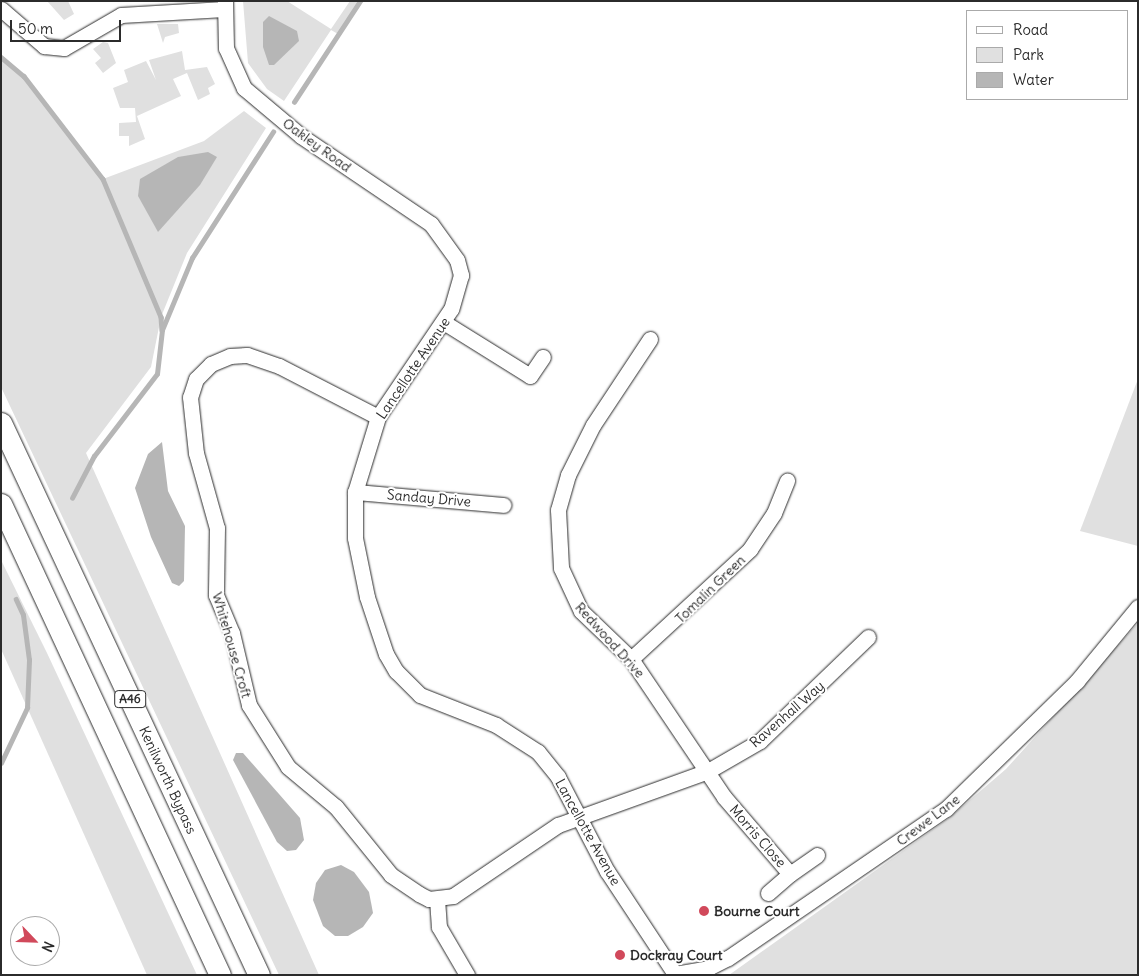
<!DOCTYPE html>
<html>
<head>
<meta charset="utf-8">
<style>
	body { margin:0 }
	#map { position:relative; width:1139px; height:976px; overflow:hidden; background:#fff; font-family:Delius,sans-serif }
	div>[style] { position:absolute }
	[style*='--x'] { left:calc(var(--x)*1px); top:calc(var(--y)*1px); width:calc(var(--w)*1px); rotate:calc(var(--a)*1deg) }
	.green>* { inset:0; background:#e0e0e0 }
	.water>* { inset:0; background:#b6b6b6 }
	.stream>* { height:4.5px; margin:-2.25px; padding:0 2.25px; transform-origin:2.25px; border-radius:2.25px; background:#b6b6b6 }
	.roads { filter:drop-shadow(0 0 1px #2b2b2b) drop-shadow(0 0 1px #2b2b2b) }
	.minor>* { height:15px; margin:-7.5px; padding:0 7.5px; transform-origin:7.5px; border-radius:7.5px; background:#fff }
	.highway>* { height:21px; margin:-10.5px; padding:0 10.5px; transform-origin:10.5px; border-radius:10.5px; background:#fff }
	.dots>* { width:14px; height:14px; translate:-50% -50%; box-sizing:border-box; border:2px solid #fff; border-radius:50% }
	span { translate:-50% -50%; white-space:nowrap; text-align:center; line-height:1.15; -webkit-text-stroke:4px #fff; paint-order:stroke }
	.shield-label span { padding:1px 4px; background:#fff; border:1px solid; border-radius:4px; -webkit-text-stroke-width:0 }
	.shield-label { font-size:12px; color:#2b2b2b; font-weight:700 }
	.street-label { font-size:14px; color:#2b2b2b }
	.poi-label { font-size:14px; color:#2b2b2b; font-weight:700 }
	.left { translate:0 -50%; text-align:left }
	.frame { position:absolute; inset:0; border:2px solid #2b2b2b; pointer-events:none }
	.legend { position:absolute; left:966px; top:10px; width:162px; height:90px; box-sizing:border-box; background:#fff; border:1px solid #aaa; margin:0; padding:6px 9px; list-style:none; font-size:15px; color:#2b2b2b }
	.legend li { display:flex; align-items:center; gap:10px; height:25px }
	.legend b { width:25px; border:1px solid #aaa }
	.north { position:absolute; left:10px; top:916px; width:50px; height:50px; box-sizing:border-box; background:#fff; border:1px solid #aaa; border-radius:50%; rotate:114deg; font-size:14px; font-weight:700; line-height:20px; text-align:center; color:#2b2b2b }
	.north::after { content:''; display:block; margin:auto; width:18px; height:22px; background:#d1495b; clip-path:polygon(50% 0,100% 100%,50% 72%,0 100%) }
	.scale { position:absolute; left:10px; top:20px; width:111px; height:22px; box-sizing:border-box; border:2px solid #2b2b2b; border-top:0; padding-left:6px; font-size:15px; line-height:18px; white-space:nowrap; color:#2b2b2b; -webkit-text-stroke:4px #fff; paint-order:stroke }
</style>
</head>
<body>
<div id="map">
	<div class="green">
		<div style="clip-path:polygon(47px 1px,68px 1px,74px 14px,64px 20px)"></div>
		<div style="clip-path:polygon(243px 1px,287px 1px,331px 29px,350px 1px,360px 1px,338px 34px,331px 30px,284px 101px,267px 89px,248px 63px)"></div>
		<div style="clip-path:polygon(157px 24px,178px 24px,179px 33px,165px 37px,163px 43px)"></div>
		<div style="clip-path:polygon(103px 42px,108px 43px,116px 63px,103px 73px,95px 63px,101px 58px,93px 49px)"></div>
		<div style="clip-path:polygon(182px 51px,185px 70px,207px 67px,215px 84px,208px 88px,210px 94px,198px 100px,187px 73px,173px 79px,181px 96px,137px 116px,145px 139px,129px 146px,129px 136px,119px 136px,119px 123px,136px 122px,135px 108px,120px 108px,113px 88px,128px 82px,124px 70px,146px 61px,156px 80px,149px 60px)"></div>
		<div style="clip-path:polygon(1px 57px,24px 76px,103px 179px,204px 141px,244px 111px,266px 128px,187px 253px,161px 317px,151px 367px,86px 453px,319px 975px,279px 975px,1px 387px)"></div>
		<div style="clip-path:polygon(1138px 379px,1138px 546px,1080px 531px)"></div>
		<div style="clip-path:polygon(1px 560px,47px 653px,197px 975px,147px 975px,1px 649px)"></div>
		<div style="clip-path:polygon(1138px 623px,1138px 975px,729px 975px,949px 818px,1006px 769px)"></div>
	</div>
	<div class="water">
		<div style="clip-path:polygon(269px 16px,297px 31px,299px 41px,274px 65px,269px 65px,263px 47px,263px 22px)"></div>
		<div style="clip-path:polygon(208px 152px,217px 157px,200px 185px,158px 232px,138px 196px,140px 179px,178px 157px)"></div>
		<div style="clip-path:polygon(162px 442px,168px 491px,185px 526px,184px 581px,179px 586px,172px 583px,151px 537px,135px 488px,148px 454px)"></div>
		<div style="clip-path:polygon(236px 753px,243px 753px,300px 818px,304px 840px,296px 850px,287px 851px,277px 842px,233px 760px)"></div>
		<div style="clip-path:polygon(341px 865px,354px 872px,369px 892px,373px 913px,363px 927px,348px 936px,335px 936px,323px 926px,313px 900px,316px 883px,325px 870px)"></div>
	</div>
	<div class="stream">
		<div style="--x:1;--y:57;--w:30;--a:40"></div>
		<div style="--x:24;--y:76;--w:130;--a:52.5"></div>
		<div style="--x:103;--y:179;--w:150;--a:67.2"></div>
		<div style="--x:161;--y:317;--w:13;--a:86"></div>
		<div style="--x:294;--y:102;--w:121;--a:-56.8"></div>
		<div style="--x:72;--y:498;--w:47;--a:-62.4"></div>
		<div style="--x:94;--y:456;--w:103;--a:-52.5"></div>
		<div style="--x:157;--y:374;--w:44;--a:-83.5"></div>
		<div style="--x:162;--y:330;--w:78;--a:-67.4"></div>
		<div style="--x:192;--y:258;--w:150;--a:-57.3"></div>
		<div style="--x:1;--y:763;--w:61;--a:-64.7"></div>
		<div style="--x:27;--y:708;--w:48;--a:-87.6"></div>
		<div style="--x:29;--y:660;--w:45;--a:-97.6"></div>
		<div style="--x:23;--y:615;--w:17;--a:-115"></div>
	</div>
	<div class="roads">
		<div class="minor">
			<div style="--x:225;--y:1;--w:47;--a:88.8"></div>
			<div style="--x:226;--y:48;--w:44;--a:65.8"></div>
			<div style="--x:244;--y:88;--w:75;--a:40.1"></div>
			<div style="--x:301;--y:136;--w:157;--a:34.1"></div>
			<div style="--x:431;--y:224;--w:44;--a:54.2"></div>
			<div style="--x:457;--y:260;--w:16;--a:75"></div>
			<div style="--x:461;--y:275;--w:35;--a:106"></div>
			<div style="--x:451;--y:309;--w:130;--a:124.1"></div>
			<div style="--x:378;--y:417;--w:78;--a:107"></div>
			<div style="--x:355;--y:492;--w:46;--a:90"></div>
			<div style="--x:355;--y:538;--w:60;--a:78.5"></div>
			<div style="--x:367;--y:597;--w:60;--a:71.6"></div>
			<div style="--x:386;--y:654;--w:20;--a:60"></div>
			<div style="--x:396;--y:671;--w:34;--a:45"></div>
			<div style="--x:420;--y:695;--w:82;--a:21.5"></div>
			<div style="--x:496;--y:725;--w:50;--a:32.7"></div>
			<div style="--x:538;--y:752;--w:32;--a:51"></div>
			<div style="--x:558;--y:777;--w:106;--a:62.5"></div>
			<div style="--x:607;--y:871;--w:123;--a:56.6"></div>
			<div style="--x:1;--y:9;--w:57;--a:40.7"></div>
			<div style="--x:44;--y:46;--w:20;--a:6"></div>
			<div style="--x:64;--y:48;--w:66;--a:-30.1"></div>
			<div style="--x:121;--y:15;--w:103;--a:-3.3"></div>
			<div style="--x:445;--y:323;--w:100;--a:31.9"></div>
			<div style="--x:530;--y:376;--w:23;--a:-56"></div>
			<div style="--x:650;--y:339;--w:103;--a:123.5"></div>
			<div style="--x:593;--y:425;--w:56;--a:116.6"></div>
			<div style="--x:568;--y:475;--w:36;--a:106"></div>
			<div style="--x:558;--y:510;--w:58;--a:87"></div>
			<div style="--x:561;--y:568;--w:47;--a:65.1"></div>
			<div style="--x:581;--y:611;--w:69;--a:43.8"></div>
			<div style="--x:631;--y:659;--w:166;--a:56"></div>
			<div style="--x:724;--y:797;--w:101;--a:49.4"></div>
			<div style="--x:790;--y:874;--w:33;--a:-35"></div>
			<div style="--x:378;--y:417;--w:111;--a:-152.7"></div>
			<div style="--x:279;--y:366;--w:34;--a:-161"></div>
			<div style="--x:247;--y:355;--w:17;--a:177"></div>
			<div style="--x:230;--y:356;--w:21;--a:157"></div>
			<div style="--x:211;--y:364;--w:21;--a:135"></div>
			<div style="--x:196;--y:379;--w:19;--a:108"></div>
			<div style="--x:190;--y:397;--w:56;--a:83.9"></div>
			<div style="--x:196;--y:453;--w:78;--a:74.4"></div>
			<div style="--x:217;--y:528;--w:67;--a:90.9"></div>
			<div style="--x:216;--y:595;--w:41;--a:67.2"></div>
			<div style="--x:232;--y:633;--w:74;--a:76.7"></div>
			<div style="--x:249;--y:705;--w:73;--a:57.8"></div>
			<div style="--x:288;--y:767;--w:62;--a:39.8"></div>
			<div style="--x:336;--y:807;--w:87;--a:51"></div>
			<div style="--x:391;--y:875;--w:34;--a:34"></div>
			<div style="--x:419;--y:894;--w:11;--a:27"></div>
			<div style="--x:429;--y:899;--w:24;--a:-7"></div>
			<div style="--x:453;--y:896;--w:127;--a:-34.1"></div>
			<div style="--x:558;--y:825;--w:159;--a:-19.8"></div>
			<div style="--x:708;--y:771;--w:60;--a:-30"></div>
			<div style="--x:760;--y:741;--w:150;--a:-43.9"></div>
			<div style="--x:355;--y:492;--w:149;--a:5"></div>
			<div style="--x:631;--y:659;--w:162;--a:-42.7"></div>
			<div style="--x:750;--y:549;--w:43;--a:-56.3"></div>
			<div style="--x:774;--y:513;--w:35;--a:-68"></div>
			<div style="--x:768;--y:893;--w:29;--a:-41"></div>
			<div style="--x:437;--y:899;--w:28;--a:86"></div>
			<div style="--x:439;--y:927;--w:56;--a:59.7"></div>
			<div style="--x:675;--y:974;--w:34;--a:-10"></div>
			<div style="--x:708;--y:968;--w:22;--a:-27"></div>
			<div style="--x:728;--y:958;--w:264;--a:-34.4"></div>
			<div style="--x:946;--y:809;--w:183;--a:-44.3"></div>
			<div style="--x:1077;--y:681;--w:96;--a:-50.5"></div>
		</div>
		<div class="highway">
			<div style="--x:1;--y:423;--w:609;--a:64.95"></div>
			<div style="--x:1;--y:504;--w:519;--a:65.06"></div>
		</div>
	</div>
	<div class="dots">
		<div style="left:704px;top:911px;background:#d1495b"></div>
		<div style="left:620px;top:955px;background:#d1495b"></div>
	</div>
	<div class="shield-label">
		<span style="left:130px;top:699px">A46</span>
	</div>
	<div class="street-label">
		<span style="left:317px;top:145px;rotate:36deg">Oakley Road</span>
		<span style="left:413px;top:368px;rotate:-56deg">Lancellotte Avenue</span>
		<span style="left:429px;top:498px;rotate:5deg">Sanday Drive</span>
		<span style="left:710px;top:589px;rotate:-44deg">Tomalin Green</span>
		<span style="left:610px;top:640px;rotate:48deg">Redwood Drive</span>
		<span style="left:232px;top:645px;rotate:74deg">Whitehouse Croft</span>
		<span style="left:787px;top:714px;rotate:-41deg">Ravenhall Way</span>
		<span style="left:168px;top:780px;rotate:65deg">Kenilworth Bypass</span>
		<span style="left:928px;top:820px;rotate:-37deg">Crewe Lane</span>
		<span style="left:588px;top:832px;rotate:61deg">Lancellotte Avenue</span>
		<span style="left:758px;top:836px;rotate:49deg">Morris Close</span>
	</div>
	<div class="poi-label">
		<span class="left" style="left:714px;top:911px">Bourne Court</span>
		<span class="left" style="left:630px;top:955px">Dockray Court</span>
	</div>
	<div class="frame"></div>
	<ul class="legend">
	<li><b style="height:6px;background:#fff"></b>Road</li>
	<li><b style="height:14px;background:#e0e0e0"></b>Park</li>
	<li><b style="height:14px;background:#b6b6b6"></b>Water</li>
	</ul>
	<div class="north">N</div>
	<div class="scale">50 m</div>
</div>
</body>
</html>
